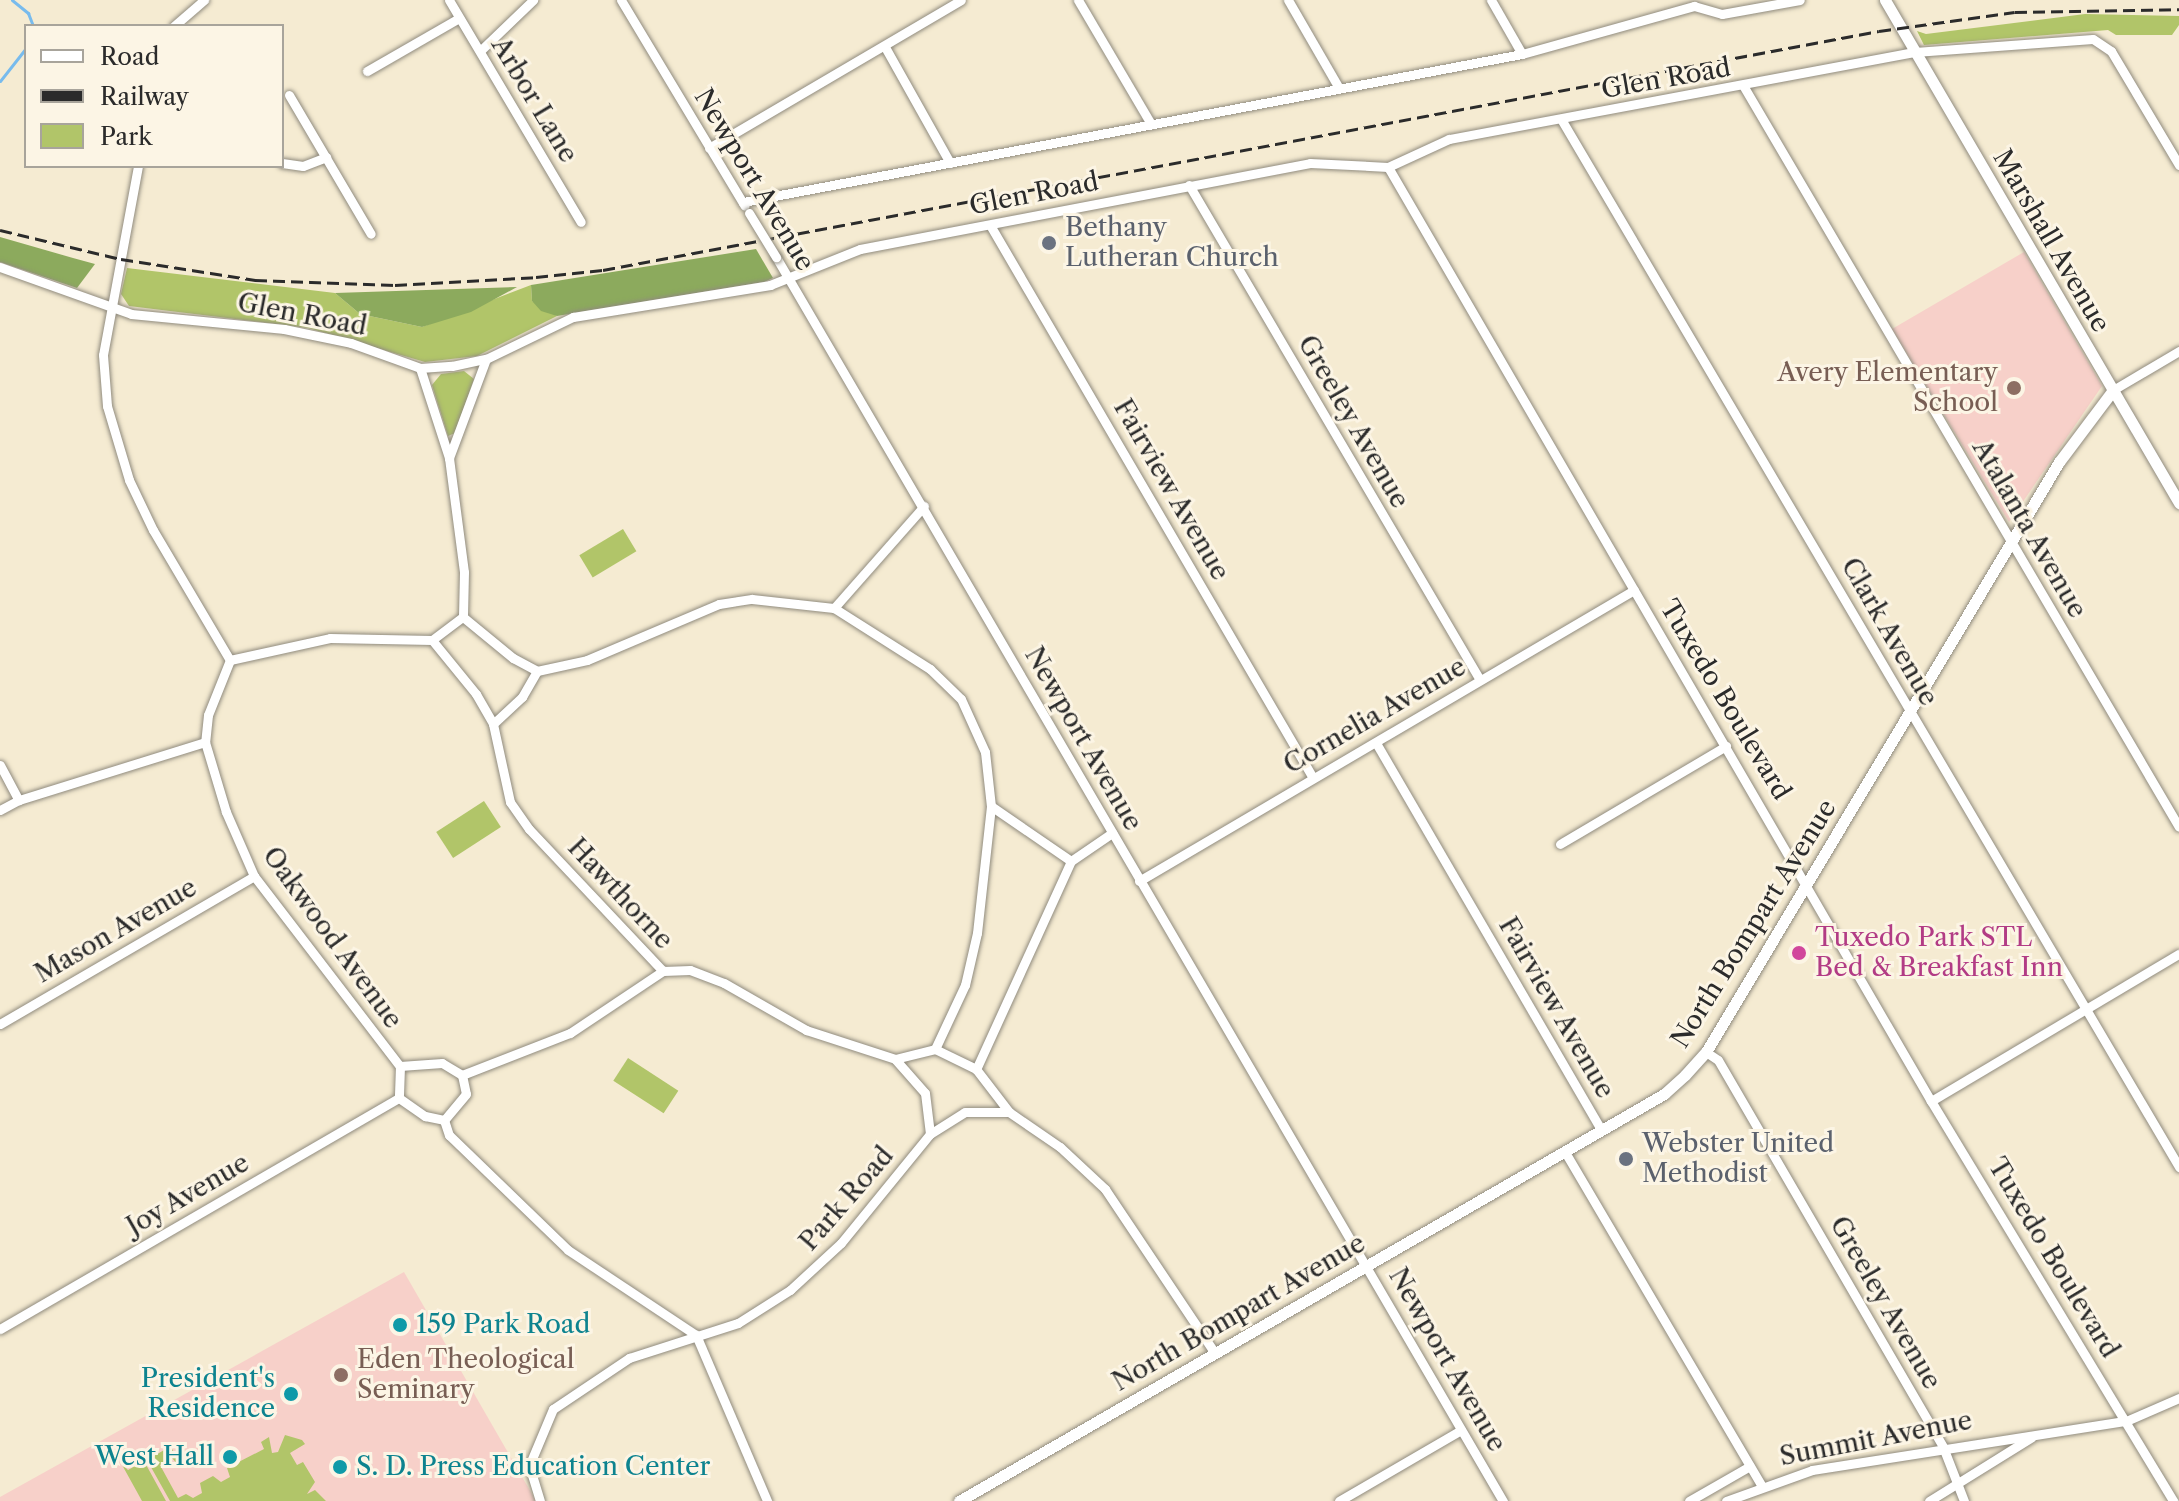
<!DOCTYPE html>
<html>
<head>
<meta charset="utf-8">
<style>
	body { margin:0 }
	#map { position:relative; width:2179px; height:1501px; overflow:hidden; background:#f5ebd2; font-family:"Libre Caslon Text",serif }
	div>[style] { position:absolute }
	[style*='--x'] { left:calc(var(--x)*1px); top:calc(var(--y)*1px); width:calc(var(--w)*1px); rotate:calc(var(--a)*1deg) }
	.built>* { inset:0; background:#f7d0c9 }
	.green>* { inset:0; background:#b1c569; transform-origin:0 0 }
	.forest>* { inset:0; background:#8caa5d }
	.stream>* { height:3px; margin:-1.5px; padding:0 1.5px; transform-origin:1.5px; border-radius:1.5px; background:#78bbed }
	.roads { filter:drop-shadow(0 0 2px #908b7e) drop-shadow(0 0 2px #908b7e) }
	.minor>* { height:9px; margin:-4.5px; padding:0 4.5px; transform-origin:4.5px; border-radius:4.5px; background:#fff }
	.tertiary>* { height:11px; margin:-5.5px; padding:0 5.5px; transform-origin:5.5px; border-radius:5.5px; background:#fff }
	.rail>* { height:3px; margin-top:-1.5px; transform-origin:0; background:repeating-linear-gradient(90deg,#2b2b2b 0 12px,transparent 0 18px) }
	.bridges { filter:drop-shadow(0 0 2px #908b7e) drop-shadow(0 0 2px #908b7e) }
	.minor-bridge>* { height:9px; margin:-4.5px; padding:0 4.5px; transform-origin:4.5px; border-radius:4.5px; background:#fff }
	.dots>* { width:22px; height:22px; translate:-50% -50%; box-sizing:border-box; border:4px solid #fcf5e5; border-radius:50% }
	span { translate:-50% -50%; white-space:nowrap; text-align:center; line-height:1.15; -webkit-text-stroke:6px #fcf5e5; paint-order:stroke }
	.street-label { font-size:26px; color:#2b2b2b }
	.worship-label { font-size:26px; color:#5b616d }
	.left { translate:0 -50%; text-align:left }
	.education-label { font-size:26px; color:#785e54 }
	.right { translate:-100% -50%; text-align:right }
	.hotel-label { font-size:26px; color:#b23c85 }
	.culture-label { font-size:26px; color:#0d838f }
	.legend { position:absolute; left:24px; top:24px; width:260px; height:144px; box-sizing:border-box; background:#fcf5e5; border:2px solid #a8a49b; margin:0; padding:10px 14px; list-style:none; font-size:24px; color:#2b2b2b }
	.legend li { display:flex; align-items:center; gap:16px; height:40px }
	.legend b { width:40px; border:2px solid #a8a49b }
</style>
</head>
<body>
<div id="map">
	<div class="built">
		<div style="clip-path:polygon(2024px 252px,2102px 386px,2009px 522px,1892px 329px)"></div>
		<div style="clip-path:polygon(404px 1272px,536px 1501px,0 1501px,0 1497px)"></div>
	</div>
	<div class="green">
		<div style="clip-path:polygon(2085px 14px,2179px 16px,2179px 25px,2172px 35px,2116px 35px,2108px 30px,1924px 45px,1917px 31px,1926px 34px)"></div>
		<div style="clip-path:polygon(127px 268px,335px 293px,360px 314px,422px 327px,531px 285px,532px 301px,557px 316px,477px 356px,425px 362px,308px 328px,129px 306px,121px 294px)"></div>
		<div style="clip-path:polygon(464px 371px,474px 379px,455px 433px,448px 436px,432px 385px,441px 374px)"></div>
		<div style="left:623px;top:529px;width:26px;height:51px;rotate:59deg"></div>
		<div style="left:484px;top:801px;width:31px;height:57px;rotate:57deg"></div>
		<div style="left:628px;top:1058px;width:60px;height:27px;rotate:33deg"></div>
		<div style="clip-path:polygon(285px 1435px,302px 1440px,305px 1444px,290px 1453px,297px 1465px,303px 1462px,315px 1482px,307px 1494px,315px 1490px,326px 1501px,170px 1501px,147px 1460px,171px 1446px,180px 1467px,172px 1458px,160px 1465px,178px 1498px,186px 1494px,193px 1498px,202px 1493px,200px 1483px,213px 1476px,221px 1482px,230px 1477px,227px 1468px,264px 1449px,261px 1442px,269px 1437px,272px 1453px,278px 1452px)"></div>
		<div style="clip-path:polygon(144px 1461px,166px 1501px,142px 1501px,121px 1463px,128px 1470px)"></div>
	</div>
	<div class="forest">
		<div style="clip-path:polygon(0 237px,73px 258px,95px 264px,77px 288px,0 262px)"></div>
		<div style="clip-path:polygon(756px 249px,773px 278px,764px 282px,557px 316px,541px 311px,532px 301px,531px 285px)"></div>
		<div style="clip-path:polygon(517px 287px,471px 312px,422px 327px,360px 314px,335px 293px)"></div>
	</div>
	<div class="stream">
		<div style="--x:12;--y:0;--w:21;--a:39"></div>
		<div style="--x:28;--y:13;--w:14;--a:69"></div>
		<div style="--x:0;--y:81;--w:42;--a:-51.8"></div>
	</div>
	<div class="roads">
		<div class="minor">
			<div style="--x:449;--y:0;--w:258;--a:59.3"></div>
			<div style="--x:621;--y:0;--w:240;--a:59"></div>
			<div style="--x:1078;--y:0;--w:144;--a:59.5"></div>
			<div style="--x:1288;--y:0;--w:102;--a:59.9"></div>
			<div style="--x:1491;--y:0;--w:62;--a:60.1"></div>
			<div style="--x:174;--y:26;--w:40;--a:-41"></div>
			<div style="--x:885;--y:47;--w:133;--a:60.7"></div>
			<div style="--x:480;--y:51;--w:74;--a:-43.9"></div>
			<div style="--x:367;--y:71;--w:106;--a:-29.9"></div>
			<div style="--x:1744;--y:87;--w:858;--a:59.55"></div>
			<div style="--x:289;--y:95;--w:161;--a:59.5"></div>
			<div style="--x:1561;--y:119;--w:1217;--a:59.47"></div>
			<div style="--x:709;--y:148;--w:292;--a:-30.4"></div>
			<div style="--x:282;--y:163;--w:21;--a:8"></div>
			<div style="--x:303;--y:166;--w:25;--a:-21"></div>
			<div style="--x:138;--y:166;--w:192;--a:100.5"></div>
			<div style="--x:103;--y:355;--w:51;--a:85.5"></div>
			<div style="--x:107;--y:406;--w:77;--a:73.4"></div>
			<div style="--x:129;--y:480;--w:55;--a:64.4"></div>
			<div style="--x:153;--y:530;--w:151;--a:59.4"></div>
			<div style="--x:1388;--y:167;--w:1080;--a:59.83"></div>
			<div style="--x:1931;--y:1101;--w:468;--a:58.8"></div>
			<div style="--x:1189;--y:185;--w:574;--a:59.55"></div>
			<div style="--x:743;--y:202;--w:793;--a:-10.76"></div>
			<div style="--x:1522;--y:54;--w:179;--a:-15.6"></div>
			<div style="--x:1694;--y:6;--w:29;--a:16"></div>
			<div style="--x:1722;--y:14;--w:79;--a:-10.2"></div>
			<div style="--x:990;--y:225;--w:640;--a:59.71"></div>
			<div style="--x:776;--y:257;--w:1441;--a:59.7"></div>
			<div style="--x:0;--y:267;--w:139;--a:19.7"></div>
			<div style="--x:131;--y:314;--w:154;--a:5.6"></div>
			<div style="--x:284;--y:329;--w:68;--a:11.8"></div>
			<div style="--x:351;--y:343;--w:73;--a:19.9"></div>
			<div style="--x:420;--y:368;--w:32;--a:-4"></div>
			<div style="--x:452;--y:366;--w:35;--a:-12"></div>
			<div style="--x:486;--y:359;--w:97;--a:-25.8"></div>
			<div style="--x:573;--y:317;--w:200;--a:-9.2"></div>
			<div style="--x:770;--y:285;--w:97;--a:-21.8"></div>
			<div style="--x:860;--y:249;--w:458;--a:-10.8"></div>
			<div style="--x:1310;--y:163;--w:78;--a:2.9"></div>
			<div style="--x:1388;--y:167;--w:67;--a:-24.7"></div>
			<div style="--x:1449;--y:139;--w:474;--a:-10.6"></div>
			<div style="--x:1915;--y:52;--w:178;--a:-4.2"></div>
			<div style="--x:2093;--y:39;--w:22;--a:34"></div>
			<div style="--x:2111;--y:51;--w:133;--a:59.2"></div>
			<div style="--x:486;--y:359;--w:106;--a:110.5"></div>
			<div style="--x:449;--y:458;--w:115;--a:82.5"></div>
			<div style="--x:464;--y:572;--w:45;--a:91.3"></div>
			<div style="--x:463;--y:617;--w:65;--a:39.4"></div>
			<div style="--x:513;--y:658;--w:27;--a:28"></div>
			<div style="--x:420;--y:368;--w:95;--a:72.1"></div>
			<div style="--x:2113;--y:390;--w:77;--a:-30.6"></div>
			<div style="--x:834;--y:608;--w:114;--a:32.4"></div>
			<div style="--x:930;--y:669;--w:43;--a:44.1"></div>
			<div style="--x:961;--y:699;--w:58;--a:65.6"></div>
			<div style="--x:985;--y:752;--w:54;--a:83.7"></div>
			<div style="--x:991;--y:806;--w:97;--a:34.5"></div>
			<div style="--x:1071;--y:861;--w:50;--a:-34.3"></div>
			<div style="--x:432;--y:640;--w:70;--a:50.8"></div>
			<div style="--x:476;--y:694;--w:34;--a:60"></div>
			<div style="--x:493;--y:724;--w:80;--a:77.7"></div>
			<div style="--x:510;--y:802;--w:33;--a:55"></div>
			<div style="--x:529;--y:829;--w:195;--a:46.7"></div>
			<div style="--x:663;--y:971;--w:27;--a:-2"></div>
			<div style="--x:690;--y:970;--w:36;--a:21"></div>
			<div style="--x:724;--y:983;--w:95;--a:29.8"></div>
			<div style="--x:806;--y:1030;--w:94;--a:18"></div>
			<div style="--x:895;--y:1059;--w:45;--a:48.6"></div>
			<div style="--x:925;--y:1093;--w:41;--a:83"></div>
			<div style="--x:230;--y:660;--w:59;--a:111.8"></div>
			<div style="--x:208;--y:715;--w:27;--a:96"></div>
			<div style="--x:205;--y:742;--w:73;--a:73.3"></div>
			<div style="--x:226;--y:812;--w:70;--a:66.4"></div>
			<div style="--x:254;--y:876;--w:240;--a:52.5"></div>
			<div style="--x:230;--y:660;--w:102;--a:-12.4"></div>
			<div style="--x:330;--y:638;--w:102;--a:1.1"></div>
			<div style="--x:432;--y:640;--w:39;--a:-37"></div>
			<div style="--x:493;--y:724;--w:40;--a:-43"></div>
			<div style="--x:522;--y:697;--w:30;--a:-60"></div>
			<div style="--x:537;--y:671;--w:51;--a:-12.4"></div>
			<div style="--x:587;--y:660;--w:143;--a:-23"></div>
			<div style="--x:719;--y:604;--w:33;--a:-9"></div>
			<div style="--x:752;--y:599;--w:82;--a:6.3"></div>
			<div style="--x:834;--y:608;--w:136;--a:-48.6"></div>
			<div style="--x:1376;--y:743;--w:448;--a:59.8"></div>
			<div style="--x:0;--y:765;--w:40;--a:62"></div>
			<div style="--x:0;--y:810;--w:21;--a:-28"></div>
			<div style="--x:19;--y:800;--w:195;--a:-17.3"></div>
			<div style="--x:1560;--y:844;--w:193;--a:-30.6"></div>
			<div style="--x:1071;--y:861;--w:229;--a:114.5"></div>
			<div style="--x:976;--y:1069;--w:54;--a:52.5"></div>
			<div style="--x:1009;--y:1112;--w:62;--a:34.5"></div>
			<div style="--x:1060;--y:1147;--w:62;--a:43"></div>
			<div style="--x:1105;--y:1189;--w:196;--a:56.2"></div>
			<div style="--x:1139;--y:881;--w:574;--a:-30.45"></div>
			<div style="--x:0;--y:1024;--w:294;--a:-30.2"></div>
			<div style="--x:935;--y:1049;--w:71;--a:-64.9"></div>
			<div style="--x:965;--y:985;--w:53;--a:-77"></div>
			<div style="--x:977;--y:933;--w:128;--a:-83.7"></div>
			<div style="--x:935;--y:1049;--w:46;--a:26"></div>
			<div style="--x:1706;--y:1052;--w:14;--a:34"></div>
			<div style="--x:1718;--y:1060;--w:448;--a:59.8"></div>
			<div style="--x:1943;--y:1447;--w:58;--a:68.7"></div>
			<div style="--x:895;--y:1059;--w:41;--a:-14"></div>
			<div style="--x:400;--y:1066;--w:42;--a:-4.1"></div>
			<div style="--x:442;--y:1063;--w:23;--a:31"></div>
			<div style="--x:462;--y:1075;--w:19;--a:78"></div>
			<div style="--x:466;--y:1094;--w:34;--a:130"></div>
			<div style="--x:400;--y:1066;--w:32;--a:92"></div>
			<div style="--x:399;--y:1098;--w:32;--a:35"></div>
			<div style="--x:425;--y:1116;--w:19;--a:12"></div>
			<div style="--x:462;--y:1075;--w:116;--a:-21.3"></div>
			<div style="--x:570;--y:1033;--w:112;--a:-33.7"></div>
			<div style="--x:1931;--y:1101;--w:288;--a:-30.7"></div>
			<div style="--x:444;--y:1120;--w:16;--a:72"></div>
			<div style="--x:449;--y:1135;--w:165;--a:44"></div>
			<div style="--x:568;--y:1250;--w:154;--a:33.6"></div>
			<div style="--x:696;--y:1335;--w:181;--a:66.8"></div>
			<div style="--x:1565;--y:1152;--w:386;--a:59.5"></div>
			<div style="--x:0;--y:1329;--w:461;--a:-30.1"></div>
			<div style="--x:540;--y:1501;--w:37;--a:-107"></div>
			<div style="--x:529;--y:1466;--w:62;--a:-67.2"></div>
			<div style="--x:553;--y:1409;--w:92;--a:-33.9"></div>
			<div style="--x:629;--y:1358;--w:114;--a:-17.8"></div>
			<div style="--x:738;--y:1323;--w:62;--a:-32.4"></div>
			<div style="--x:790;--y:1290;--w:69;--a:-42.7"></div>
			<div style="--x:841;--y:1243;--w:141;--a:-50.8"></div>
			<div style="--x:930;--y:1134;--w:41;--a:-32.2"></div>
			<div style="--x:965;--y:1112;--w:44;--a:0"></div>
			<div style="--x:1339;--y:1501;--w:141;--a:-30.2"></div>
			<div style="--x:1689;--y:1501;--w:70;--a:-29.8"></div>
			<div style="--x:1726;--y:1501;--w:91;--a:-19.8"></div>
			<div style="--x:1812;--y:1470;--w:318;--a:-8.9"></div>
			<div style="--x:2126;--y:1421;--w:58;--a:-23.5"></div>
			<div style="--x:1929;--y:1501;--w:121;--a:-31.9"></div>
		</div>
		<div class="tertiary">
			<div style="--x:1885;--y:0;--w:583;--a:59.69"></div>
			<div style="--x:959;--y:1501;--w:814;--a:-30"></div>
			<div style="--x:1664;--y:1094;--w:28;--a:-42"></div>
			<div style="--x:1685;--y:1075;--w:31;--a:-48"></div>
			<div style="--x:1706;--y:1052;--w:688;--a:-59.11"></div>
			<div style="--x:2059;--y:462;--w:90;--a:-53.1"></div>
		</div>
	</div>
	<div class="rail">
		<div style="--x:0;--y:230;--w:124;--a:13.5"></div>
		<div style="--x:121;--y:259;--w:136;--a:8.9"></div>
		<div style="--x:255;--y:280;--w:140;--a:2"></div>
		<div style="--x:395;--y:285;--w:141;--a:-3.2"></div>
		<div style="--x:536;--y:277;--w:67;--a:-6"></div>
		<div style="--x:603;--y:270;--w:1298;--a:-10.61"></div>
		<div style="--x:1879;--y:31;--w:137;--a:-8"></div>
		<div style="--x:2015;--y:12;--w:164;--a:-1"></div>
	</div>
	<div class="bridges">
		<div class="minor-bridge">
			<div style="--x:749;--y:213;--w:52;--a:58.5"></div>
		</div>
	</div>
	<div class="dots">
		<div style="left:1049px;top:243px;background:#6b7280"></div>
		<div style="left:2014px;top:388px;background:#8d6e63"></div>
		<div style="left:1799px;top:953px;background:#d1479c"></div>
		<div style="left:1626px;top:1159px;background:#6b7280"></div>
		<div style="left:400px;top:1325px;background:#0f9aa8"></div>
		<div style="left:341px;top:1375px;background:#8d6e63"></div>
		<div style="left:291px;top:1394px;background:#0f9aa8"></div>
		<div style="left:230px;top:1457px;background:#0f9aa8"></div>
		<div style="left:340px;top:1467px;background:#0f9aa8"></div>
	</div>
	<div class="street-label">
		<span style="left:1666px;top:79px;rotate:-10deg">Glen Road</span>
		<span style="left:534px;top:100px;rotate:59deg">Arbor Lane</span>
		<span style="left:754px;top:180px;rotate:59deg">Newport Avenue</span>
		<span style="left:1034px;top:194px;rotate:-11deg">Glen Road</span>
		<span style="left:2051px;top:241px;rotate:60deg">Marshall Avenue</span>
		<span style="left:302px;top:315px;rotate:11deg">Glen Road</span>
		<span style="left:1353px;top:422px;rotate:60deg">Greeley Avenue</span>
		<span style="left:1171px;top:490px;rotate:60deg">Fairview Avenue</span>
		<span style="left:2029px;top:529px;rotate:60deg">Atalanta Avenue</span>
		<span style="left:1889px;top:632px;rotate:60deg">Clark Avenue</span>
		<span style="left:1725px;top:700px;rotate:59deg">Tuxedo Boulevard</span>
		<span style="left:1375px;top:716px;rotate:-30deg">Cornelia Avenue</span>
		<span style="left:1083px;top:739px;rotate:60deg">Newport Avenue</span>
		<span style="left:620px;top:894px;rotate:47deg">Hawthorne</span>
		<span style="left:1754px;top:924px;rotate:-58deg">North Bompart Avenue</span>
		<span style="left:116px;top:931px;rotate:-30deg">Mason Avenue</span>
		<span style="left:332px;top:938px;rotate:54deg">Oakwood Avenue</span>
		<span style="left:1556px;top:1008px;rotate:60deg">Fairview Avenue</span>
		<span style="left:188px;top:1195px;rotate:-30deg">Joy Avenue</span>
		<span style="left:847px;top:1199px;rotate:-49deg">Park Road</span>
		<span style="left:2053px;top:1258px;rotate:59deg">Tuxedo Boulevard</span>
		<span style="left:1885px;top:1303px;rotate:60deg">Greeley Avenue</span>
		<span style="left:1239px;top:1313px;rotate:-30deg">North Bompart Avenue</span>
		<span style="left:1447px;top:1360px;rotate:60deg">Newport Avenue</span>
		<span style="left:1876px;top:1439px;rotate:-11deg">Summit Avenue</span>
	</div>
	<div class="worship-label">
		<span class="left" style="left:1065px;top:243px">Bethany<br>Lutheran Church</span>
		<span class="left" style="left:1642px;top:1159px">Webster United<br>Methodist</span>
	</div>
	<div class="education-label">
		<span class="right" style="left:1998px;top:388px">Avery Elementary<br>School</span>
		<span class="left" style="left:357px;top:1375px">Eden Theological<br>Seminary</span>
	</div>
	<div class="hotel-label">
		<span class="left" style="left:1815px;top:953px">Tuxedo Park STL<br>Bed &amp; Breakfast Inn</span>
	</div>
	<div class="culture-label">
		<span class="left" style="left:416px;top:1325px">159 Park Road</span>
		<span class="right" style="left:275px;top:1394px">President's<br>Residence</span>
		<span class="right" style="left:214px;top:1457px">West Hall</span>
		<span class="left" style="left:356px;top:1467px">S. D. Press Education Center</span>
	</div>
	<ul class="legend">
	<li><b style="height:10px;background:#fff"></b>Road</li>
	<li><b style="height:10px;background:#2b2b2b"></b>Railway</li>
	<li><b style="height:22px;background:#b1c569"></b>Park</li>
	</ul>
</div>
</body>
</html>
